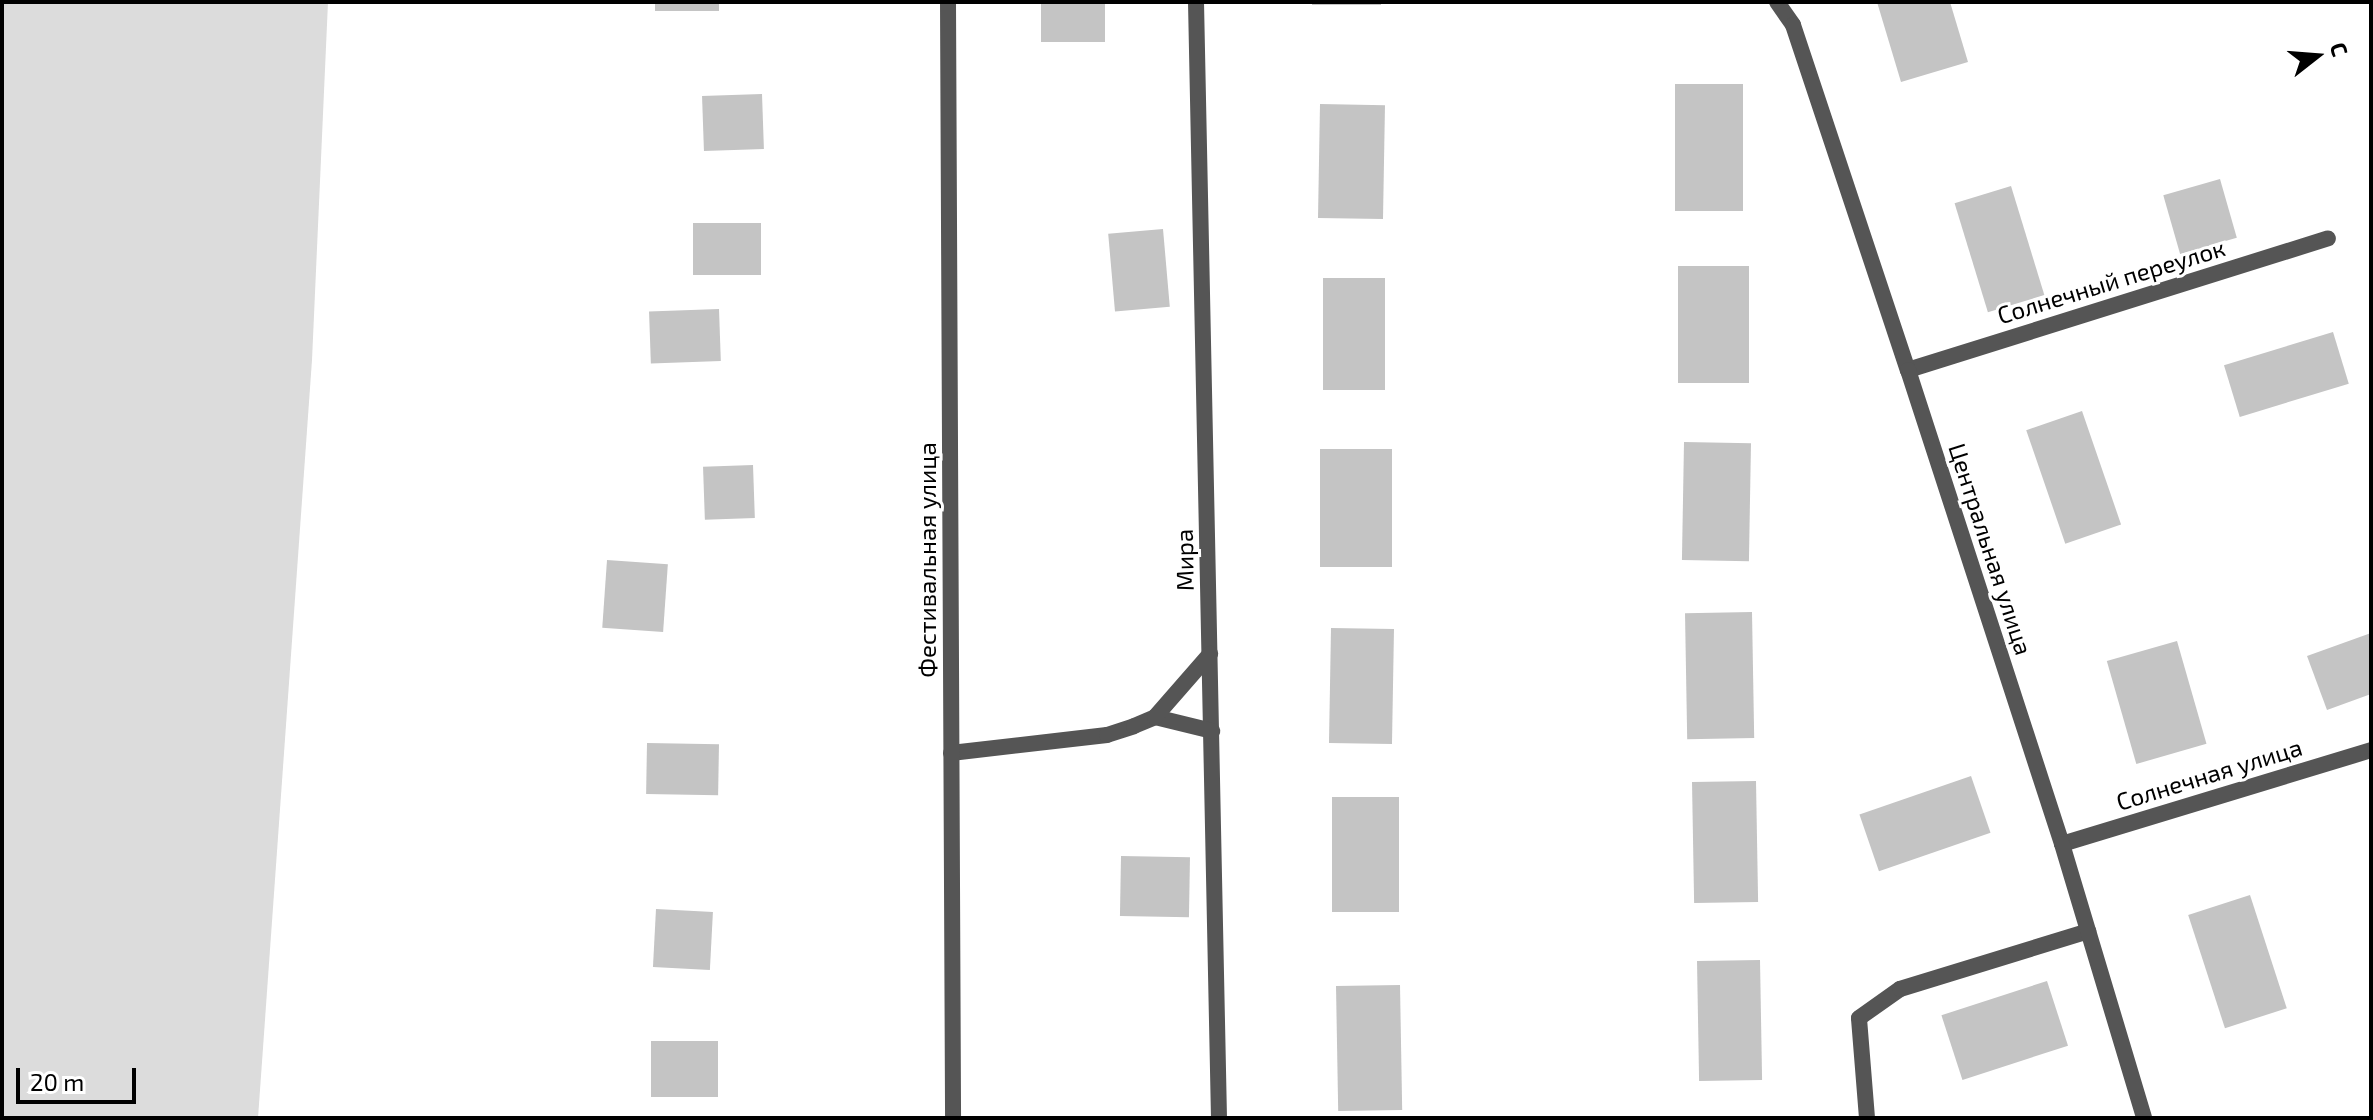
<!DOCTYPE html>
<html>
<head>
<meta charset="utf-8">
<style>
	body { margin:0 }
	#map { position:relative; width:2373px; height:1120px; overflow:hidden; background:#fff; font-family:"Exo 2",sans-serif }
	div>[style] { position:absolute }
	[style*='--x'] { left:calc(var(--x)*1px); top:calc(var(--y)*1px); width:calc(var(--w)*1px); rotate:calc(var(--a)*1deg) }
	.green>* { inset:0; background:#dcdcdc }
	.building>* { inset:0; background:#c4c4c4; transform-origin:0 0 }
	.service>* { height:16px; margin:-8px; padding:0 8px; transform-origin:8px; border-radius:8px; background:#555 }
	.minor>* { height:16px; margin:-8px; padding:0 8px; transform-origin:8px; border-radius:8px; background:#555 }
	.tertiary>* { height:16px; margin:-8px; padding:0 8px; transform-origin:8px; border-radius:8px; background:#555 }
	span { translate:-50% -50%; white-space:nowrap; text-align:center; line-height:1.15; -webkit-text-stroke:6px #fff; paint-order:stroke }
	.street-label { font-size:24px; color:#000 }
	.frame { position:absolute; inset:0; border:4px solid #000; pointer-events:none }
	.north { position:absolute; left:2277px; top:16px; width:80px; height:80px; -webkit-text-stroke:6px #fff; paint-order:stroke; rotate:73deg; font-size:22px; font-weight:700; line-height:32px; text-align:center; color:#000 }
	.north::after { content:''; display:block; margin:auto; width:28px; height:36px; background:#000; clip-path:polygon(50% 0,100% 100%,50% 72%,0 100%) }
	.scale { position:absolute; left:16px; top:1068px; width:120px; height:36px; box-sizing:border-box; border:4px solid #000; border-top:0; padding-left:10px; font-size:24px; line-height:28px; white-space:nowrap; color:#000; -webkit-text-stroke:6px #fff; paint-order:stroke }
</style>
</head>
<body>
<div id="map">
	<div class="green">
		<div style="clip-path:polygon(2px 2px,328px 2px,312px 360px,258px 1118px,2px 1118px)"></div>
	</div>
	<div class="building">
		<div style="left:655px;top:2px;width:64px;height:9px"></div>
		<div style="left:1041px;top:2px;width:64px;height:40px"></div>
		<div style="left:1312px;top:2px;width:69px;height:3px"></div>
		<div style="clip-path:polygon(1877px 2px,1950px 2px,1968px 62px,1901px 82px)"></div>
		<div style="left:1743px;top:84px;width:127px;height:68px;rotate:90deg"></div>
		<div style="left:762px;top:94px;width:55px;height:60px;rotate:88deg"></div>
		<div style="left:1320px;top:104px;width:65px;height:114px;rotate:1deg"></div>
		<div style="left:2220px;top:179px;width:61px;height:59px;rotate:74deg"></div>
		<div style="left:2011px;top:186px;width:114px;height:59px;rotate:73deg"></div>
		<div style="left:693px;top:223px;width:68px;height:52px"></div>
		<div style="left:1163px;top:229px;width:78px;height:55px;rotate:85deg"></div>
		<div style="left:1678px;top:266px;width:71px;height:117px"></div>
		<div style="left:1323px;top:278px;width:62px;height:112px"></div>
		<div style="left:719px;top:309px;width:52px;height:70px;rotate:88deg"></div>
		<div style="left:2333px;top:332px;width:54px;height:114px;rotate:73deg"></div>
		<div style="left:2082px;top:411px;width:120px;height:59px;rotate:71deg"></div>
		<div style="left:1684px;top:442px;width:67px;height:118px;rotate:1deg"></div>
		<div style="left:1320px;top:449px;width:72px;height:118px"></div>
		<div style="left:753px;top:465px;width:53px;height:50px;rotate:88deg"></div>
		<div style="left:607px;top:560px;width:61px;height:68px;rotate:4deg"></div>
		<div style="left:1752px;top:612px;width:126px;height:67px;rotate:89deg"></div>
		<div style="left:1331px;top:628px;width:63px;height:115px;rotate:1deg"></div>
		<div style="clip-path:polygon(2371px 633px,2371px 694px,2327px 710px,2307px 656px)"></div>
		<div style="left:2177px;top:641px;width:107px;height:73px;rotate:74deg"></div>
		<div style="left:647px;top:743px;width:72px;height:51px;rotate:1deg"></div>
		<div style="left:1971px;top:776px;width:60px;height:118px;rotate:71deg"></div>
		<div style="left:1756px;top:781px;width:121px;height:64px;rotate:89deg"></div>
		<div style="left:1332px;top:797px;width:67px;height:115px"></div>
		<div style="left:1121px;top:856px;width:69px;height:60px;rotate:1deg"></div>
		<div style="left:2250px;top:895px;width:119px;height:65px;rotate:72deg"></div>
		<div style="left:656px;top:909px;width:57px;height:58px;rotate:3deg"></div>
		<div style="left:1760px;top:960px;width:120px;height:63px;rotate:89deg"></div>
		<div style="left:2047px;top:981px;width:68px;height:111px;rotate:72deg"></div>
		<div style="left:1400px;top:985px;width:125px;height:64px;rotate:89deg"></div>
		<div style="left:651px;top:1041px;width:67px;height:56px"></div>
	</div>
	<div class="service">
		<div style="--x:1908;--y:370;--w:440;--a:-17.4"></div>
		<div style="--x:2062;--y:844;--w:323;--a:-16.9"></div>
		<div style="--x:1867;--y:1118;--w:100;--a:-94.6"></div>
		<div style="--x:1859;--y:1018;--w:50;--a:-35.3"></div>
		<div style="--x:1900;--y:989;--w:197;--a:-17.1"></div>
	</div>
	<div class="minor">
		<div style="--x:1196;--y:2;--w:1116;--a:88.82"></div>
		<div style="--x:1777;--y:2;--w:28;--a:55"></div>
		<div style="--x:1793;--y:25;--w:364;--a:71.6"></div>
		<div style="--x:1908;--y:370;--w:498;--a:72"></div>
		<div style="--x:2062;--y:844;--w:286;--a:73.3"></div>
		<div style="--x:1155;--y:717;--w:59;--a:13.8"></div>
		<div style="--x:951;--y:753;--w:157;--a:-6.6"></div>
		<div style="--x:1107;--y:735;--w:28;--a:-18"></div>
		<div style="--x:1134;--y:726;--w:23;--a:-23"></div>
		<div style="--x:1155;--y:717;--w:84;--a:-48.9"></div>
	</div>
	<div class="tertiary">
		<div style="--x:948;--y:2;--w:1116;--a:89.74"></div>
	</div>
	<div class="street-label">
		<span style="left:2111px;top:281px;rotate:-17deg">Солнечный переулок</span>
		<span style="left:1991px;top:549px;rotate:72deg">Центральная улица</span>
		<span style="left:927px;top:560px;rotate:-90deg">Фестивальная улица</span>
		<span style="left:1184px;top:560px;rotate:-91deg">Мира</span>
		<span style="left:2209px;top:774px;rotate:-17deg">Солнечная улица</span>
	</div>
	<div class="frame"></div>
	<div class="north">С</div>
	<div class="scale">20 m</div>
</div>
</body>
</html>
